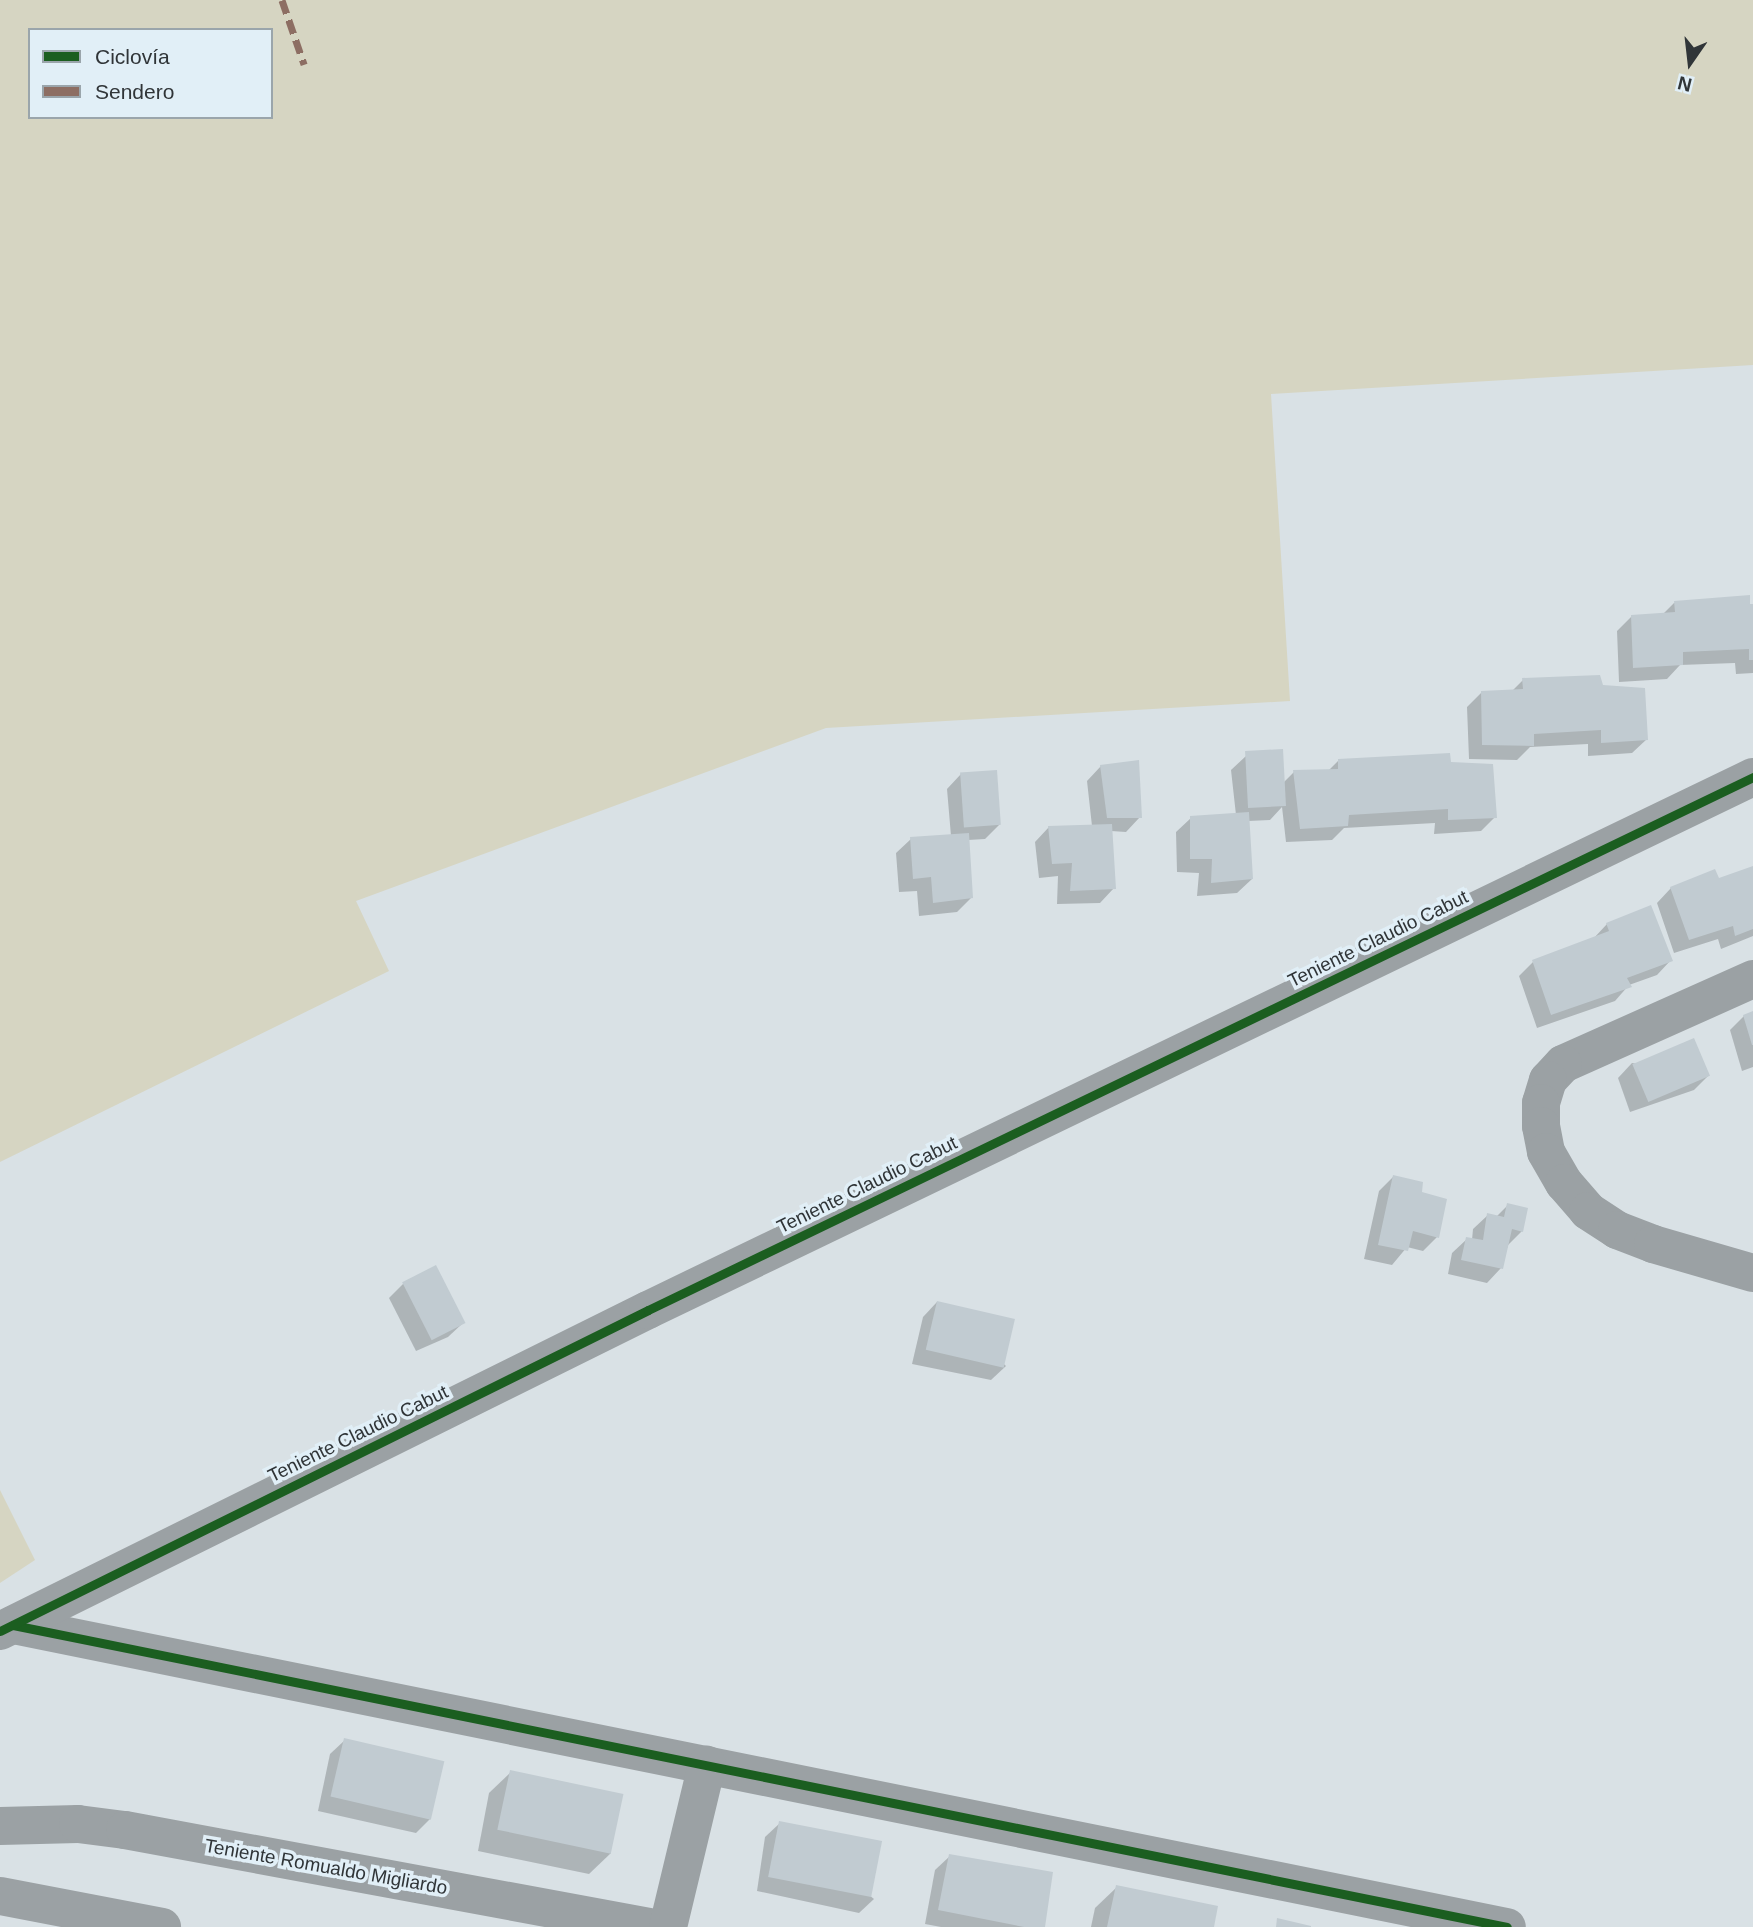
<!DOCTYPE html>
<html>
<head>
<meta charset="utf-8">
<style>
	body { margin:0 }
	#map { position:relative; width:1753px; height:1927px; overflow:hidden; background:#d9e1e5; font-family:Helvetica,sans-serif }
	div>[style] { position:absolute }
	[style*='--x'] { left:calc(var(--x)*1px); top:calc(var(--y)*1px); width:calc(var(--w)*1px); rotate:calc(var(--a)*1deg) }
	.green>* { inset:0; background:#d6d5c2 }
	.shadow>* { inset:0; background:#0003 }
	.building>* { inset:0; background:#c1cbd1; transform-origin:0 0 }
	.minor>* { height:38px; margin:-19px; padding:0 19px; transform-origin:19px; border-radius:19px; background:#9ba1a4 }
	.quiet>* { height:7px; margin-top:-3.5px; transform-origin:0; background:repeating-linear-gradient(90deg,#8d6e63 0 14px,transparent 0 21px) }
	.cycleway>* { height:9px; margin:-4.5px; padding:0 4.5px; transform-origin:4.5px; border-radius:4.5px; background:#1b5e20 }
	span { translate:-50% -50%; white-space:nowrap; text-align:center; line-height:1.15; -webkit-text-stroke:7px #e1eff7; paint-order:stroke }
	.street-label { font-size:19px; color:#303538 }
	.legend { position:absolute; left:28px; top:28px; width:245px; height:91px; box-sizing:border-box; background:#e1eff7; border:2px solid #9aa5ab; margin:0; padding:9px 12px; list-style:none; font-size:21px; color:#303538 }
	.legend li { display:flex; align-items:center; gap:14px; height:35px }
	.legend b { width:35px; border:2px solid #9aa5ab }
	.north { position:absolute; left:1655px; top:28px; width:70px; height:70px; -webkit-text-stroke:5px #e1eff7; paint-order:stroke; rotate:194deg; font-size:19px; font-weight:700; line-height:28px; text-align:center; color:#303538 }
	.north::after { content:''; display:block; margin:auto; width:24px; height:32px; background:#303538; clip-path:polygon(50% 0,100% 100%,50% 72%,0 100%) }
</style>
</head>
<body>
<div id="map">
	<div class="green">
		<div style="clip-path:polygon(evenodd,0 0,1753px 0,1753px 365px,1271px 394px,1290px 701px,826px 728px,356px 901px,389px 971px,0 1162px,0 0,30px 30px,271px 30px,271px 117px,30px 117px,30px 30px)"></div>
		<div style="clip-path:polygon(0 1490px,35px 1560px,0 1583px)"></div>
	</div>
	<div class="shadow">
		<div style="clip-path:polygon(1674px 603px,1753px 605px,1753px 673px,1736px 674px,1735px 663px,1680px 665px,1667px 679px,1619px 682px,1617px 631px,1632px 616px,1662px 615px)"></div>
		<div style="clip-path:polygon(1523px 680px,1601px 687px,1647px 739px,1632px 753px,1588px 756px,1588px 744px,1530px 747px,1517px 760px,1469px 759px,1467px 707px,1482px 692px,1512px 691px)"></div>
		<div style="clip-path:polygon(1246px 756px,1283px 783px,1294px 772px,1328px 771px,1338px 761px,1449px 764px,1495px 817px,1481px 831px,1434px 834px,1435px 823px,1344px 828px,1332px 840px,1286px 842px,1282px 807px,1270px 820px,1248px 821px,1252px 879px,1237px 893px,1197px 896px,1199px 873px,1177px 872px,1176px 832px,1191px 818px,1236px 815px,1231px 770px)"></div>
		<div style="clip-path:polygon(1101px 766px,1140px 817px,1126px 832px,1111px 831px,1114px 888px,1100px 903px,1057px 904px,1058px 876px,1039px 878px,1035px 842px,1049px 827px,1092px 826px,1087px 781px)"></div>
		<div style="clip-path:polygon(961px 774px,1000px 824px,985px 839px,968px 840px,971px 898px,957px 912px,919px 916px,917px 891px,899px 892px,896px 853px,911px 839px,951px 836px,947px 789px)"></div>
		<div style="clip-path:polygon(1753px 868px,1753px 936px,1721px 949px,1718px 939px,1674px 953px,1657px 903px,1671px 888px,1719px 880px)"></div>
		<div style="clip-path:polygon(1607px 924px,1671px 960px,1657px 975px,1629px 985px,1615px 1001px,1537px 1028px,1519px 976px,1533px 962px,1593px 939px)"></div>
		<div style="clip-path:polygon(1753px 1013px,1753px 1067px,1742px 1071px,1730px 1030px,1744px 1016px)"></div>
		<div style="clip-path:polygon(1632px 1063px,1708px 1076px,1694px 1090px,1630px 1112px,1618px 1078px)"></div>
		<div style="clip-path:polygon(1393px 1177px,1421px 1193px,1437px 1237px,1423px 1251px,1407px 1247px,1392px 1265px,1364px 1259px,1379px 1191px)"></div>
		<div style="clip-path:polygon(1508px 1205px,1522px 1231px,1508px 1245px,1501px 1268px,1487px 1283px,1448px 1274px,1452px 1253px,1467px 1239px,1472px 1240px,1473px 1229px,1488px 1215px,1496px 1217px)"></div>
		<div style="clip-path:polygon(404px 1283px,463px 1323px,448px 1337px,416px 1351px,389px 1298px)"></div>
		<div style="clip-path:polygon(937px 1302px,1006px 1366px,991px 1380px,912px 1364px,923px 1317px)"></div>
		<div style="clip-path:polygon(345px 1740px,430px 1819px,416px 1833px,318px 1811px,330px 1754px)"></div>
		<div style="clip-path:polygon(511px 1772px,611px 1853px,589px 1874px,478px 1851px,489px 1793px)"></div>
		<div style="clip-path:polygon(780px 1823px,874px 1899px,859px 1913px,757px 1891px,765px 1837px)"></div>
		<div style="clip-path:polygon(950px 1856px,1044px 1927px,941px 1927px,925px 1924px,935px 1870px)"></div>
		<div style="clip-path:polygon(1117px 1887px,1212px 1927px,1091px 1927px,1095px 1908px)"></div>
	</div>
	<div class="building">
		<div style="clip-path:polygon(1750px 595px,1750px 604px,1753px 604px,1753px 660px,1749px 660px,1749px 649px,1683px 652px,1683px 665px,1633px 668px,1631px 615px,1675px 612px,1674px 601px)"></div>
		<div style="clip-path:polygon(1600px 675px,1603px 685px,1645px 688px,1648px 740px,1601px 743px,1601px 730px,1534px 734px,1534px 746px,1482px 745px,1481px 691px,1523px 689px,1522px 678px)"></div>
		<div style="left:1283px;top:749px;width:57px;height:38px;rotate:87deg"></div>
		<div style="clip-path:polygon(1450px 753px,1451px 762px,1493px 764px,1497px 818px,1448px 820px,1448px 809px,1349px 815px,1348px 826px,1300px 829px,1293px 770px,1338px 769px,1338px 759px)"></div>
		<div style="clip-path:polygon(1139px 760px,1142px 818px,1107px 818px,1100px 765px)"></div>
		<div style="left:997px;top:770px;width:55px;height:37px;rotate:86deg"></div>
		<div style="clip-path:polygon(1249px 812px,1253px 879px,1211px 883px,1212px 859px,1190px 859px,1190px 816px)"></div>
		<div style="clip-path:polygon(1112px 824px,1116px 889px,1070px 891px,1072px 863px,1052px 864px,1048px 826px)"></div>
		<div style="clip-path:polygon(969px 833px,973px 898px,933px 903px,931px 877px,913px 879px,910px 837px)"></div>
		<div style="clip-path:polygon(1753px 866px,1753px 929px,1735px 936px,1733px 926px,1689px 940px,1670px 887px,1715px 869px,1719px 878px)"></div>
		<div style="clip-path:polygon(1651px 905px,1673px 961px,1627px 978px,1632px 987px,1551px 1015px,1532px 960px,1609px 931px,1606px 923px)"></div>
		<div style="clip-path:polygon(1753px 1011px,1753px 1045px,1752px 1045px,1743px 1015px)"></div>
		<div style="left:1694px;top:1038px;width:41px;height:67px;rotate:67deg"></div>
		<div style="clip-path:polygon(1393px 1175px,1423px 1182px,1422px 1192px,1447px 1199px,1439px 1238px,1413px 1231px,1408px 1251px,1378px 1245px)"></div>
		<div style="clip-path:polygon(1507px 1203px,1528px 1208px,1523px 1232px,1512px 1229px,1503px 1269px,1461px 1260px,1466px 1237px,1483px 1240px,1487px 1213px,1504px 1217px)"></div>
		<div style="left:436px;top:1265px;width:65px;height:38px;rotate:63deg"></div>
		<div style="left:937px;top:1301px;width:80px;height:50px;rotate:13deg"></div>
		<div style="left:344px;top:1738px;width:103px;height:60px;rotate:13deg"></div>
		<div style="left:510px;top:1770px;width:116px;height:61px;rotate:12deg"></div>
		<div style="left:779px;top:1821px;width:105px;height:57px;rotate:11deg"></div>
		<div style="clip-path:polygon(949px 1854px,1053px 1872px,1045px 1927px,1024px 1927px,938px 1910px)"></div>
		<div style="clip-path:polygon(1116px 1885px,1218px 1906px,1214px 1927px,1107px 1927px)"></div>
		<div style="clip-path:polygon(1277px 1918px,1311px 1926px,1311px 1927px,1276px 1927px)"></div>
	</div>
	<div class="minor">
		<div style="--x:1753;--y:979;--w:208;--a:155.9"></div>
		<div style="--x:1563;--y:1064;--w:22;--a:133"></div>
		<div style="--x:1548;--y:1080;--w:24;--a:107"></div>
		<div style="--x:1541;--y:1103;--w:23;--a:90"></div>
		<div style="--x:1541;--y:1126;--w:26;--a:79"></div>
		<div style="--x:1546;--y:1152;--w:36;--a:60"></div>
		<div style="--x:1564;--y:1183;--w:37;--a:49"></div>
		<div style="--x:1588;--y:1211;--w:35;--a:33"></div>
		<div style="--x:1617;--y:1230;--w:39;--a:21"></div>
		<div style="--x:1653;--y:1244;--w:104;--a:16.2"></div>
		<div style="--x:13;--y:1625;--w:1524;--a:11.43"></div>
		<div style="--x:0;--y:1631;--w:723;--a:-26.35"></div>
		<div style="--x:648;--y:1310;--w:1227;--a:-25.75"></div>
		<div style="--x:0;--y:1826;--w:78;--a:-1.5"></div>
		<div style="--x:78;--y:1824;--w:47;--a:7.3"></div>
		<div style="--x:125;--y:1830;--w:533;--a:10.49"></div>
		<div style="--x:0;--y:1896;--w:165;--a:10.8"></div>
		<div style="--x:668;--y:1927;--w:167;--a:-76.5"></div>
	</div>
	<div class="quiet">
		<div style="--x:282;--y:0;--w:68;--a:71"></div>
	</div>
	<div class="cycleway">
		<div style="--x:13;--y:1625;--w:1524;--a:11.43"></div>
		<div style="--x:0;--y:1631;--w:723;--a:-26.35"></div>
		<div style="--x:648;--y:1310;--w:1227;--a:-25.75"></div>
	</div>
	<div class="street-label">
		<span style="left:1378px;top:939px;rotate:-26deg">Teniente Claudio Cabut</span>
		<span style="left:867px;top:1185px;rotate:-26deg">Teniente Claudio Cabut</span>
		<span style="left:358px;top:1434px;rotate:-26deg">Teniente Claudio Cabut</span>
		<span style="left:326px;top:1867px;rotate:10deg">Teniente Romualdo Migliardo</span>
	</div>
	<ul class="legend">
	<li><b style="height:9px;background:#1b5e20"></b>Ciclovía</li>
	<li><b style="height:9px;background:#8d6e63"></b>Sendero</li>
	</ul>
	<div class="north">N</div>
</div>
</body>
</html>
